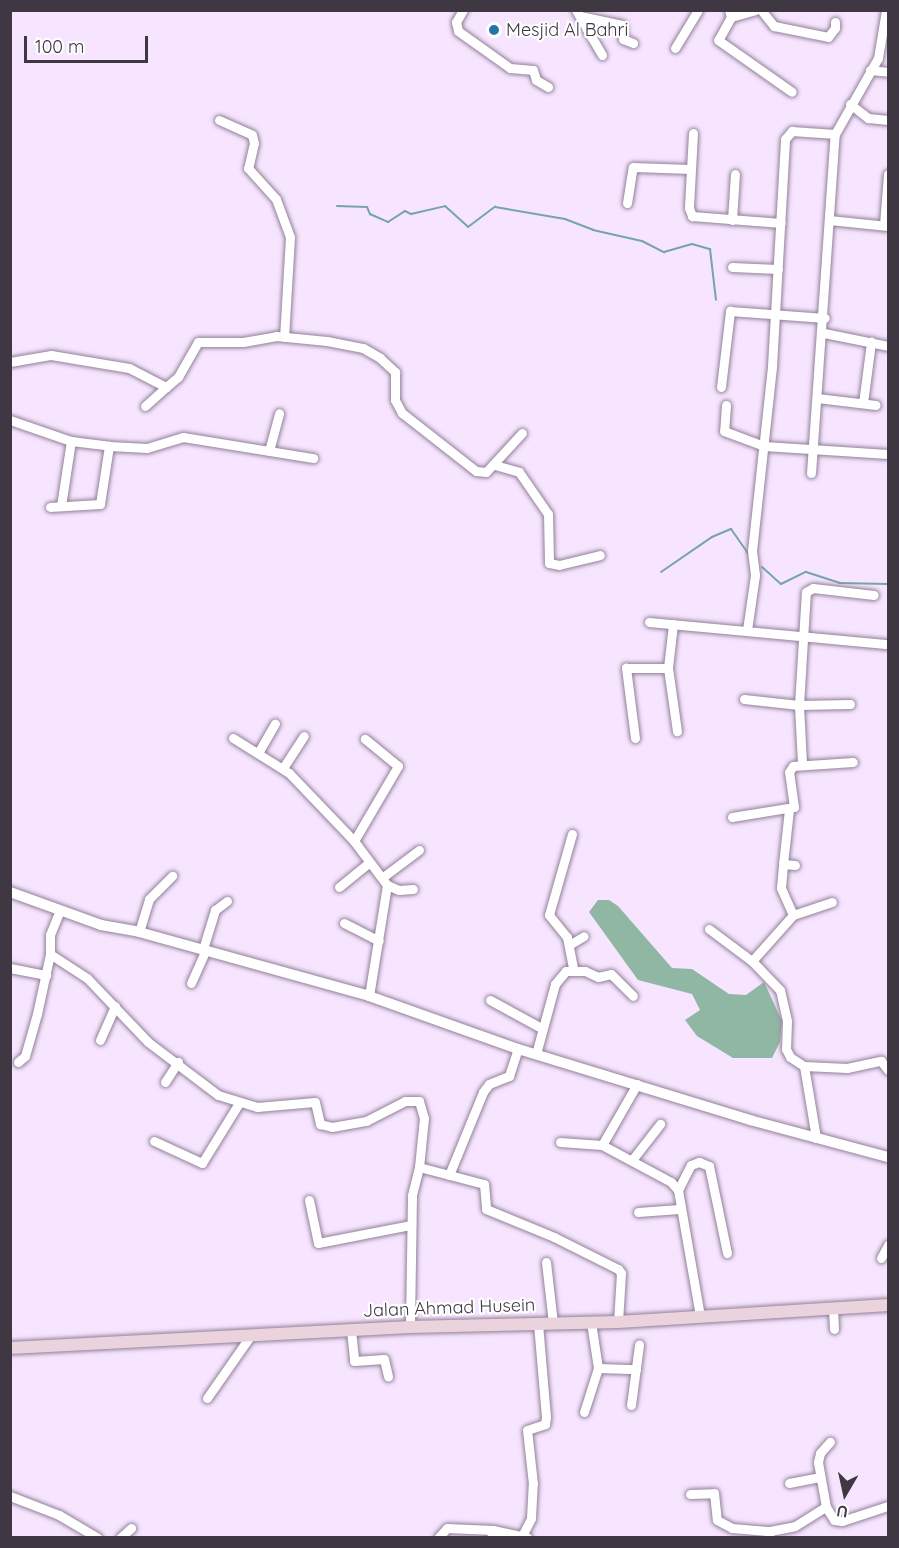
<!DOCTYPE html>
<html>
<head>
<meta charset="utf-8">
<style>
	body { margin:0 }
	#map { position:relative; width:899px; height:1548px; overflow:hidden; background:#f7e5ff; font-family:Quicksand,sans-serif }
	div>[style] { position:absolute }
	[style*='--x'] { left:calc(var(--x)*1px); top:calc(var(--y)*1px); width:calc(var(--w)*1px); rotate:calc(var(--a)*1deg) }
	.forest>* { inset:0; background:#90b7a3 }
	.stream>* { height:2px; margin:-1px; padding:0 1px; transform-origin:1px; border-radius:1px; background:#76a5a7 }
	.roads { filter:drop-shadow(0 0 2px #918198) drop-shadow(0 0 2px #918198) }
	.minor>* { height:9px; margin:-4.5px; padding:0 4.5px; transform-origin:4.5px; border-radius:4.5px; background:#fff }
	.tertiary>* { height:10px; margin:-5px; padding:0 5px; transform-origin:5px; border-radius:5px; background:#fff }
	.secondary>* { height:12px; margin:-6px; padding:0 6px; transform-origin:6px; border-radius:6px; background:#ebd3de }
	.dots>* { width:16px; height:16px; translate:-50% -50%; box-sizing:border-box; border:3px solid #fff; border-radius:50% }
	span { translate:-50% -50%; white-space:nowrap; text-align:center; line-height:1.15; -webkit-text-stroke:4.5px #fff; paint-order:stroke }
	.poi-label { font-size:18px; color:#3f3842 }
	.left { translate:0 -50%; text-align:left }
	.street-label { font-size:18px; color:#3f3842 }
	.frame { position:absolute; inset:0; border:12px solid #3f3842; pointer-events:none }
	.north { position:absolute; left:815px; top:1464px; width:60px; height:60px; -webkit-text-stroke:4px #fff; paint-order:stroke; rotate:189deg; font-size:16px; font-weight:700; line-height:24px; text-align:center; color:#3f3842 }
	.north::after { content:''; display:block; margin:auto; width:21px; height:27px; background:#3f3842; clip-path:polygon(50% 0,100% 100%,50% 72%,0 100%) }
	.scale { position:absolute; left:24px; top:36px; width:124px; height:27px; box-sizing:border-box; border:3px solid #3f3842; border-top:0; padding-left:8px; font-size:18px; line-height:21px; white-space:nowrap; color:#3f3842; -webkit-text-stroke:4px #fff; paint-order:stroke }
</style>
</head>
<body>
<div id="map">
	<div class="forest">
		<div style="clip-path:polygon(598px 900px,609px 900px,618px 906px,672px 968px,692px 969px,729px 994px,746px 995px,764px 982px,782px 1021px,780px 1042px,772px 1058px,733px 1058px,697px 1036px,685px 1020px,700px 1010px,692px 994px,638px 980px,589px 912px)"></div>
	</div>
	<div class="stream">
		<div style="--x:337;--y:206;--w:30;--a:2"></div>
		<div style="--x:367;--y:207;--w:8;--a:67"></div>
		<div style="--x:370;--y:214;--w:20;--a:24"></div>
		<div style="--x:388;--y:222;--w:20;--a:-33"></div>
		<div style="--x:405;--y:211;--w:7;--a:27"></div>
		<div style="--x:411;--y:214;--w:35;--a:-13"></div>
		<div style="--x:445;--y:206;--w:31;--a:42"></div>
		<div style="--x:468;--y:227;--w:34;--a:-37"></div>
		<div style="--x:495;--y:207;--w:71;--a:9.7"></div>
		<div style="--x:565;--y:219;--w:30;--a:21"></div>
		<div style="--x:593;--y:230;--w:50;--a:12.7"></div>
		<div style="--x:642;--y:241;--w:25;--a:27"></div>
		<div style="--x:664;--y:252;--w:29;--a:-16"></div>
		<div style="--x:692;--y:244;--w:19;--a:16"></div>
		<div style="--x:710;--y:249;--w:51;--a:83.3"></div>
		<div style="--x:762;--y:567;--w:25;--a:42"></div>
		<div style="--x:781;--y:584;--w:28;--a:-26"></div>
		<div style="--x:806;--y:572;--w:35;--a:18"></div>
		<div style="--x:839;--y:583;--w:49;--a:1.2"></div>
		<div style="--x:661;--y:572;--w:62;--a:-34.5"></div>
		<div style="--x:712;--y:537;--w:21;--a:-23"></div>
		<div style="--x:731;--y:529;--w:32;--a:55"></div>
	</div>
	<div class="roads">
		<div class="minor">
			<div style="--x:463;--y:10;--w:14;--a:120"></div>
			<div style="--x:456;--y:22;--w:9;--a:77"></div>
			<div style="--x:458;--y:31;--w:64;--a:35.4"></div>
			<div style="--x:510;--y:68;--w:23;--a:5"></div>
			<div style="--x:533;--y:70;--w:10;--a:73"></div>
			<div style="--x:536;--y:80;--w:14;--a:30"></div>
			<div style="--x:576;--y:10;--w:52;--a:60"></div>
			<div style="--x:729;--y:10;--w:7;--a:74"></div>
			<div style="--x:731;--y:17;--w:25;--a:-16"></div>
			<div style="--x:761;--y:10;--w:21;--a:51"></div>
			<div style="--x:774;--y:26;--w:55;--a:11.5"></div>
			<div style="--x:828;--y:37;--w:11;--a:-52"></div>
			<div style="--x:835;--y:28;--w:6;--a:-90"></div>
			<div style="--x:580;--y:16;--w:43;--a:12.1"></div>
			<div style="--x:622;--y:25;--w:14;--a:86"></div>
			<div style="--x:623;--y:39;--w:11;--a:22"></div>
			<div style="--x:731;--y:17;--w:26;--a:119"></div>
			<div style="--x:718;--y:40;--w:90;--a:35.1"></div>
			<div style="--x:675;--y:48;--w:44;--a:-58.8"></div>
			<div style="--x:870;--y:70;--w:18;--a:6"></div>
			<div style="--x:850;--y:104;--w:23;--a:38"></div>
			<div style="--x:868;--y:118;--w:20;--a:6"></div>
			<div style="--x:219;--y:120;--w:36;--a:24"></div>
			<div style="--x:252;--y:135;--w:8;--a:76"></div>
			<div style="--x:254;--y:143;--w:26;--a:103"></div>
			<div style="--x:248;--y:168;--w:42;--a:47.9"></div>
			<div style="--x:276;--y:199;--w:40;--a:69.8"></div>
			<div style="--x:290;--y:237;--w:100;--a:93.4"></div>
			<div style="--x:693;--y:133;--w:75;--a:93.1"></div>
			<div style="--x:689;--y:208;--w:9;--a:69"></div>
			<div style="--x:692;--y:216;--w:89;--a:4.5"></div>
			<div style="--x:627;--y:203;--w:36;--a:-81"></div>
			<div style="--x:633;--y:167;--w:58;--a:2"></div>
			<div style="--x:732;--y:220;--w:46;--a:-86.3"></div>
			<div style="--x:829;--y:220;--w:59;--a:5.8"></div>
			<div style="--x:884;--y:225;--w:51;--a:-85.5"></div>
			<div style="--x:732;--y:267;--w:46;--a:2.5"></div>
			<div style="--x:824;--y:333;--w:65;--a:11.5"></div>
			<div style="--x:10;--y:362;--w:42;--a:-9.7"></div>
			<div style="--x:51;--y:355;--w:79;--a:9.5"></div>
			<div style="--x:129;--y:368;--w:42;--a:27.2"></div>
			<div style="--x:166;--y:387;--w:16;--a:-40"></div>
			<div style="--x:178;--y:377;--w:40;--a:-60.3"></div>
			<div style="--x:198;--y:342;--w:45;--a:0"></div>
			<div style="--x:243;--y:342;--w:34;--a:-10"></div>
			<div style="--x:276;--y:336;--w:51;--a:5.6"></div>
			<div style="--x:327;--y:341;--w:37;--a:11"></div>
			<div style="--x:363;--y:348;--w:20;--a:30"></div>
			<div style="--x:380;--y:358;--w:21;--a:43"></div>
			<div style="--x:395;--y:372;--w:28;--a:90"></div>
			<div style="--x:395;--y:400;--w:15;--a:62"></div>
			<div style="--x:402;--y:413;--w:94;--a:38.1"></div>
			<div style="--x:476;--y:471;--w:10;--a:6"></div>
			<div style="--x:486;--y:472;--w:53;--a:-47.3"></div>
			<div style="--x:721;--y:387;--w:77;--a:-83.2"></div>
			<div style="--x:730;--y:311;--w:95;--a:4.2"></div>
			<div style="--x:817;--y:398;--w:59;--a:6.8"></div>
			<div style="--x:863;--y:403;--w:62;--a:-82.5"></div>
			<div style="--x:726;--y:405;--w:26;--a:94"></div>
			<div style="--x:724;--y:431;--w:43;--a:20.6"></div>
			<div style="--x:764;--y:446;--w:124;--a:3.7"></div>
			<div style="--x:145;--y:406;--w:28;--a:-42"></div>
			<div style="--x:10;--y:420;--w:65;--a:19"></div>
			<div style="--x:71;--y:441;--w:38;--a:7"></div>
			<div style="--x:109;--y:446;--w:38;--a:3"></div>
			<div style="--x:147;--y:448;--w:38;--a:-17"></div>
			<div style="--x:183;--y:437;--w:132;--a:9.2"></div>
			<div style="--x:269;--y:451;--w:39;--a:-75"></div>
			<div style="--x:495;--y:465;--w:25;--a:16"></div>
			<div style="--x:519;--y:472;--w:51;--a:55.4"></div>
			<div style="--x:548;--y:514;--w:49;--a:88.8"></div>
			<div style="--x:549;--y:563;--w:10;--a:11"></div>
			<div style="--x:559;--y:565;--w:42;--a:-13.7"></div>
			<div style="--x:811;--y:473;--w:340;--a:-86"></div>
			<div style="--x:835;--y:134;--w:87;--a:-60.5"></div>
			<div style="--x:878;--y:58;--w:49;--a:-80.5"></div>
			<div style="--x:61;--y:506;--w:66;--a:-81.3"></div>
			<div style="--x:50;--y:507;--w:50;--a:-3.4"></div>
			<div style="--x:100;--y:504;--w:59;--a:-81.2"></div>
			<div style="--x:649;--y:622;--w:240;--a:5.3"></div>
			<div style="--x:673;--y:624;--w:44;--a:96.5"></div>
			<div style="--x:668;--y:668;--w:64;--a:81.9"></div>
			<div style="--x:747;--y:630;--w:56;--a:-81.7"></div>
			<div style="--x:755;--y:575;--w:24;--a:-97"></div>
			<div style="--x:752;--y:551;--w:186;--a:-83.8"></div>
			<div style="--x:772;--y:366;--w:227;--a:-86.7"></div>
			<div style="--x:785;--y:139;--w:11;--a:-49"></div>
			<div style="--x:792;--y:131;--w:43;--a:4"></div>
			<div style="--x:744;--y:699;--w:55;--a:6.2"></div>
			<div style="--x:799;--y:705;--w:51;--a:-1.1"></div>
			<div style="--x:233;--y:738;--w:66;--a:32"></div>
			<div style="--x:289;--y:773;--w:94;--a:46.3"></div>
			<div style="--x:354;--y:841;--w:55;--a:53.1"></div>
			<div style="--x:387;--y:885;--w:13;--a:23"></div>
			<div style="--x:399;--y:890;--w:14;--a:-4"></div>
			<div style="--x:635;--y:738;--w:71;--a:-97.3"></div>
			<div style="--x:626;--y:668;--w:42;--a:0"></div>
			<div style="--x:258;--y:753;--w:34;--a:-60"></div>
			<div style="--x:802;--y:763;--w:58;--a:-93"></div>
			<div style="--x:799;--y:705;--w:113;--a:-86.5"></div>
			<div style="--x:806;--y:592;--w:8;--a:-30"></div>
			<div style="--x:813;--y:588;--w:61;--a:6.5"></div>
			<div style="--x:283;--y:768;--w:38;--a:-57"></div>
			<div style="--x:732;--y:817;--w:63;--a:-9.2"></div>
			<div style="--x:794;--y:807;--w:35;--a:-98"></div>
			<div style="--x:789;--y:772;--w:7;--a:-56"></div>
			<div style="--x:793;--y:766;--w:60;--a:-3.8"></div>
			<div style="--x:572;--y:834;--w:84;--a:105.9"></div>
			<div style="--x:549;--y:915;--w:28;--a:51"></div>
			<div style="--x:567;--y:937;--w:33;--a:79"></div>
			<div style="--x:354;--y:841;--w:87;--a:-59.6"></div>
			<div style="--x:398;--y:766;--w:43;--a:-140.7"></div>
			<div style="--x:783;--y:864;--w:54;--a:-83.7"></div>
			<div style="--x:383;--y:877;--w:45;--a:-36.9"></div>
			<div style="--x:339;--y:887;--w:38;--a:-39"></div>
			<div style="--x:60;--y:910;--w:27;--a:112"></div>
			<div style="--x:50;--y:935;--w:19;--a:90"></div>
			<div style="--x:50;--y:954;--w:44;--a:33"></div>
			<div style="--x:87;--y:978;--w:88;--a:46.4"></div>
			<div style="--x:148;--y:1042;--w:88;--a:37.1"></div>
			<div style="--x:218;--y:1095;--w:41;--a:17.1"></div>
			<div style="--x:257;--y:1107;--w:58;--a:-4.9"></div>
			<div style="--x:315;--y:1102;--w:23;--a:77"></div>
			<div style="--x:320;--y:1124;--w:12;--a:14"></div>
			<div style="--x:332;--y:1127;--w:35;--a:-10"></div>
			<div style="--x:366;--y:1121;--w:44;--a:-27.1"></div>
			<div style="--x:405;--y:1101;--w:14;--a:0"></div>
			<div style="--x:419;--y:1101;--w:18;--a:74"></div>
			<div style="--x:424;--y:1118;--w:49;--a:95.8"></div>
			<div style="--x:419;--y:1167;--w:30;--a:104"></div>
			<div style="--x:412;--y:1196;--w:131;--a:90.9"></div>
			<div style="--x:793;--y:915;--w:30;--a:-114"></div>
			<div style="--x:781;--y:888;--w:24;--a:-85"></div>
			<div style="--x:783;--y:864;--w:12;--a:5"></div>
			<div style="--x:344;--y:923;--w:39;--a:27"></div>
			<div style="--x:709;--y:929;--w:54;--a:36.7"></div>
			<div style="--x:752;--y:961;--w:40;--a:46"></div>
			<div style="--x:780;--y:990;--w:32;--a:77"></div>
			<div style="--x:787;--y:1021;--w:28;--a:92"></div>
			<div style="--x:786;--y:1049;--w:9;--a:63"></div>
			<div style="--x:790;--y:1057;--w:17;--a:33"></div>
			<div style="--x:804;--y:1066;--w:73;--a:80.5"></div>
			<div style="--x:139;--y:932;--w:34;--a:-73"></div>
			<div style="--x:149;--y:899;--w:33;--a:-45"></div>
			<div style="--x:569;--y:945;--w:17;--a:-31"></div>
			<div style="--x:203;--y:949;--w:41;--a:-72.9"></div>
			<div style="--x:215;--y:910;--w:15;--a:-37"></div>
			<div style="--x:752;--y:961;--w:62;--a:-48.3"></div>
			<div style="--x:793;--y:915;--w:41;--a:-18.4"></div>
			<div style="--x:10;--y:968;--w:37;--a:11"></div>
			<div style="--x:191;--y:983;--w:36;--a:-66"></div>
			<div style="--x:369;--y:996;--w:112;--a:-80.8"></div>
			<div style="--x:490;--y:1000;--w:60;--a:28.7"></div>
			<div style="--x:100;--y:1040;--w:37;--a:-66"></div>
			<div style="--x:536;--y:1054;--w:73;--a:-74.8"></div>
			<div style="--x:555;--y:984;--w:17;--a:-50"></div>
			<div style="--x:566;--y:971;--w:19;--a:0"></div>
			<div style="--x:585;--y:971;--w:14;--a:25"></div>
			<div style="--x:598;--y:977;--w:13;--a:-13"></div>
			<div style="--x:611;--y:974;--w:31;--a:45"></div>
			<div style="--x:18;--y:1062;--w:9;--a:-41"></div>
			<div style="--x:25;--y:1056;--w:44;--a:-74.1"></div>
			<div style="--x:37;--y:1014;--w:61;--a:-77.8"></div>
			<div style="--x:804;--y:1066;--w:43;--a:2.7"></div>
			<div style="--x:847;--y:1068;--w:35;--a:-12"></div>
			<div style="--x:881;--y:1061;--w:11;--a:52"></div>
			<div style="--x:165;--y:1082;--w:24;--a:-57"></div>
			<div style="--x:637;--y:1084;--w:70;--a:119.8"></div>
			<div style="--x:602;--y:1145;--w:78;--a:28.2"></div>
			<div style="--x:671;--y:1182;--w:11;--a:49"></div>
			<div style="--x:678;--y:1190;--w:128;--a:80.1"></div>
			<div style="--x:154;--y:1141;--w:53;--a:24.6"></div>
			<div style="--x:202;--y:1163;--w:70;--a:-58.3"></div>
			<div style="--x:560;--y:1142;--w:42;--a:4.1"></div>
			<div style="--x:632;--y:1160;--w:46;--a:-52.1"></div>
			<div style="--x:419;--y:1167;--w:67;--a:14.7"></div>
			<div style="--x:484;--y:1184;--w:25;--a:85"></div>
			<div style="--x:486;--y:1209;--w:74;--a:22.4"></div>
			<div style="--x:554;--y:1237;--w:72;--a:26.6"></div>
			<div style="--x:618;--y:1269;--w:5;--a:53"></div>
			<div style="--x:621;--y:1273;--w:49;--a:93.5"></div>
			<div style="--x:449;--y:1175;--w:90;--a:-67.7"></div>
			<div style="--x:483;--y:1092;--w:10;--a:-53"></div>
			<div style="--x:489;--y:1084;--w:22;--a:-22"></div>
			<div style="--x:509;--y:1076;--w:28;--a:-72"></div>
			<div style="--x:678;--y:1190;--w:28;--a:-63"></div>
			<div style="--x:691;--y:1165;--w:9;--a:-21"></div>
			<div style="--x:699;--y:1162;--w:11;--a:22"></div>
			<div style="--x:709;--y:1166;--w:89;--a:78.3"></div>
			<div style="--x:309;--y:1200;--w:44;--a:78.2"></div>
			<div style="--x:318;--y:1243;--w:95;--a:-11"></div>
			<div style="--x:638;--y:1212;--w:41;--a:-4.2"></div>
			<div style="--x:881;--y:1258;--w:15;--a:-62"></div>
			<div style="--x:546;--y:1262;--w:61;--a:83.5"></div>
			<div style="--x:833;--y:1309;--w:20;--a:87"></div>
			<div style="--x:351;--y:1330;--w:31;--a:84"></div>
			<div style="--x:354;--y:1361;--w:30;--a:-4"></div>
			<div style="--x:384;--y:1359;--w:18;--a:77"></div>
			<div style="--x:598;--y:1368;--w:38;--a:2"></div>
			<div style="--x:207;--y:1398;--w:77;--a:-55.1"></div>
			<div style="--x:631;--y:1405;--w:61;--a:-82.4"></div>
			<div style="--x:584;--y:1412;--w:46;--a:-72.3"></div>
			<div style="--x:598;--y:1368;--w:47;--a:-98.7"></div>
			<div style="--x:789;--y:1483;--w:31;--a:-11"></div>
			<div style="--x:690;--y:1494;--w:24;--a:-2"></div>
			<div style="--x:714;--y:1493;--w:27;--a:84"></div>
			<div style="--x:717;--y:1520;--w:17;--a:28"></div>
			<div style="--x:732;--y:1528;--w:38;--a:5"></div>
			<div style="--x:10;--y:1496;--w:53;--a:21.2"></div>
			<div style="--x:59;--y:1515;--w:45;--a:30.5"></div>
			<div style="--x:826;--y:1507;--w:15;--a:58"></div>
			<div style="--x:834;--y:1520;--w:8;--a:7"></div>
			<div style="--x:842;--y:1521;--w:48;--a:-18.1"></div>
			<div style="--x:522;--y:1536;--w:20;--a:-63"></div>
			<div style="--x:531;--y:1518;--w:34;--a:-87"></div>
			<div style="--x:533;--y:1484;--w:54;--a:-96.3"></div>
			<div style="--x:527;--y:1430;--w:19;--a:-18"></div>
			<div style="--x:545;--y:1424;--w:7;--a:-82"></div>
			<div style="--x:546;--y:1417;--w:94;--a:-94.9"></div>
			<div style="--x:120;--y:1538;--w:15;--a:-42"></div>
			<div style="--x:438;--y:1538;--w:13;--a:-48"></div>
			<div style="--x:447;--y:1528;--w:46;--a:2.5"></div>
			<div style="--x:491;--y:1538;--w:8;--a:-76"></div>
			<div style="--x:493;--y:1530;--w:35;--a:12"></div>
			<div style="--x:768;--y:1538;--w:7;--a:-74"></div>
			<div style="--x:770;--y:1531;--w:25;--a:-11"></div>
			<div style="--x:795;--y:1526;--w:36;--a:-32"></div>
			<div style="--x:826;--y:1507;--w:46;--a:-100.1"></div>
			<div style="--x:818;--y:1462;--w:9;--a:-77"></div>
			<div style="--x:820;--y:1453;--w:15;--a:-48"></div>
		</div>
		<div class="tertiary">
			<div style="--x:10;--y:892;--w:97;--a:19.9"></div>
			<div style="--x:101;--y:925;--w:39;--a:10"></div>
			<div style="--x:139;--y:932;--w:239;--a:15.5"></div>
			<div style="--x:369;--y:996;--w:158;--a:19.6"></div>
			<div style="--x:518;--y:1049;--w:243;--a:17"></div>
			<div style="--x:750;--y:1120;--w:143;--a:15"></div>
		</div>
		<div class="secondary">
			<div style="--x:10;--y:1348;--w:401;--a:-3"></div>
			<div style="--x:410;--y:1327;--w:208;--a:-1.4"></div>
			<div style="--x:618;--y:1322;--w:271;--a:-3.6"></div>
		</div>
	</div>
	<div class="dots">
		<div style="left:494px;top:30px;background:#2774a6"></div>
	</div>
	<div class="poi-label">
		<span class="left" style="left:506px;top:30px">Mesjid Al Bahri</span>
	</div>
	<div class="street-label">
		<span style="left:449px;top:1308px;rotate:-2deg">Jalan Ahmad Husein</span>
	</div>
	<div class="frame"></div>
	<div class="north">U</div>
	<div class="scale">100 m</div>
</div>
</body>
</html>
